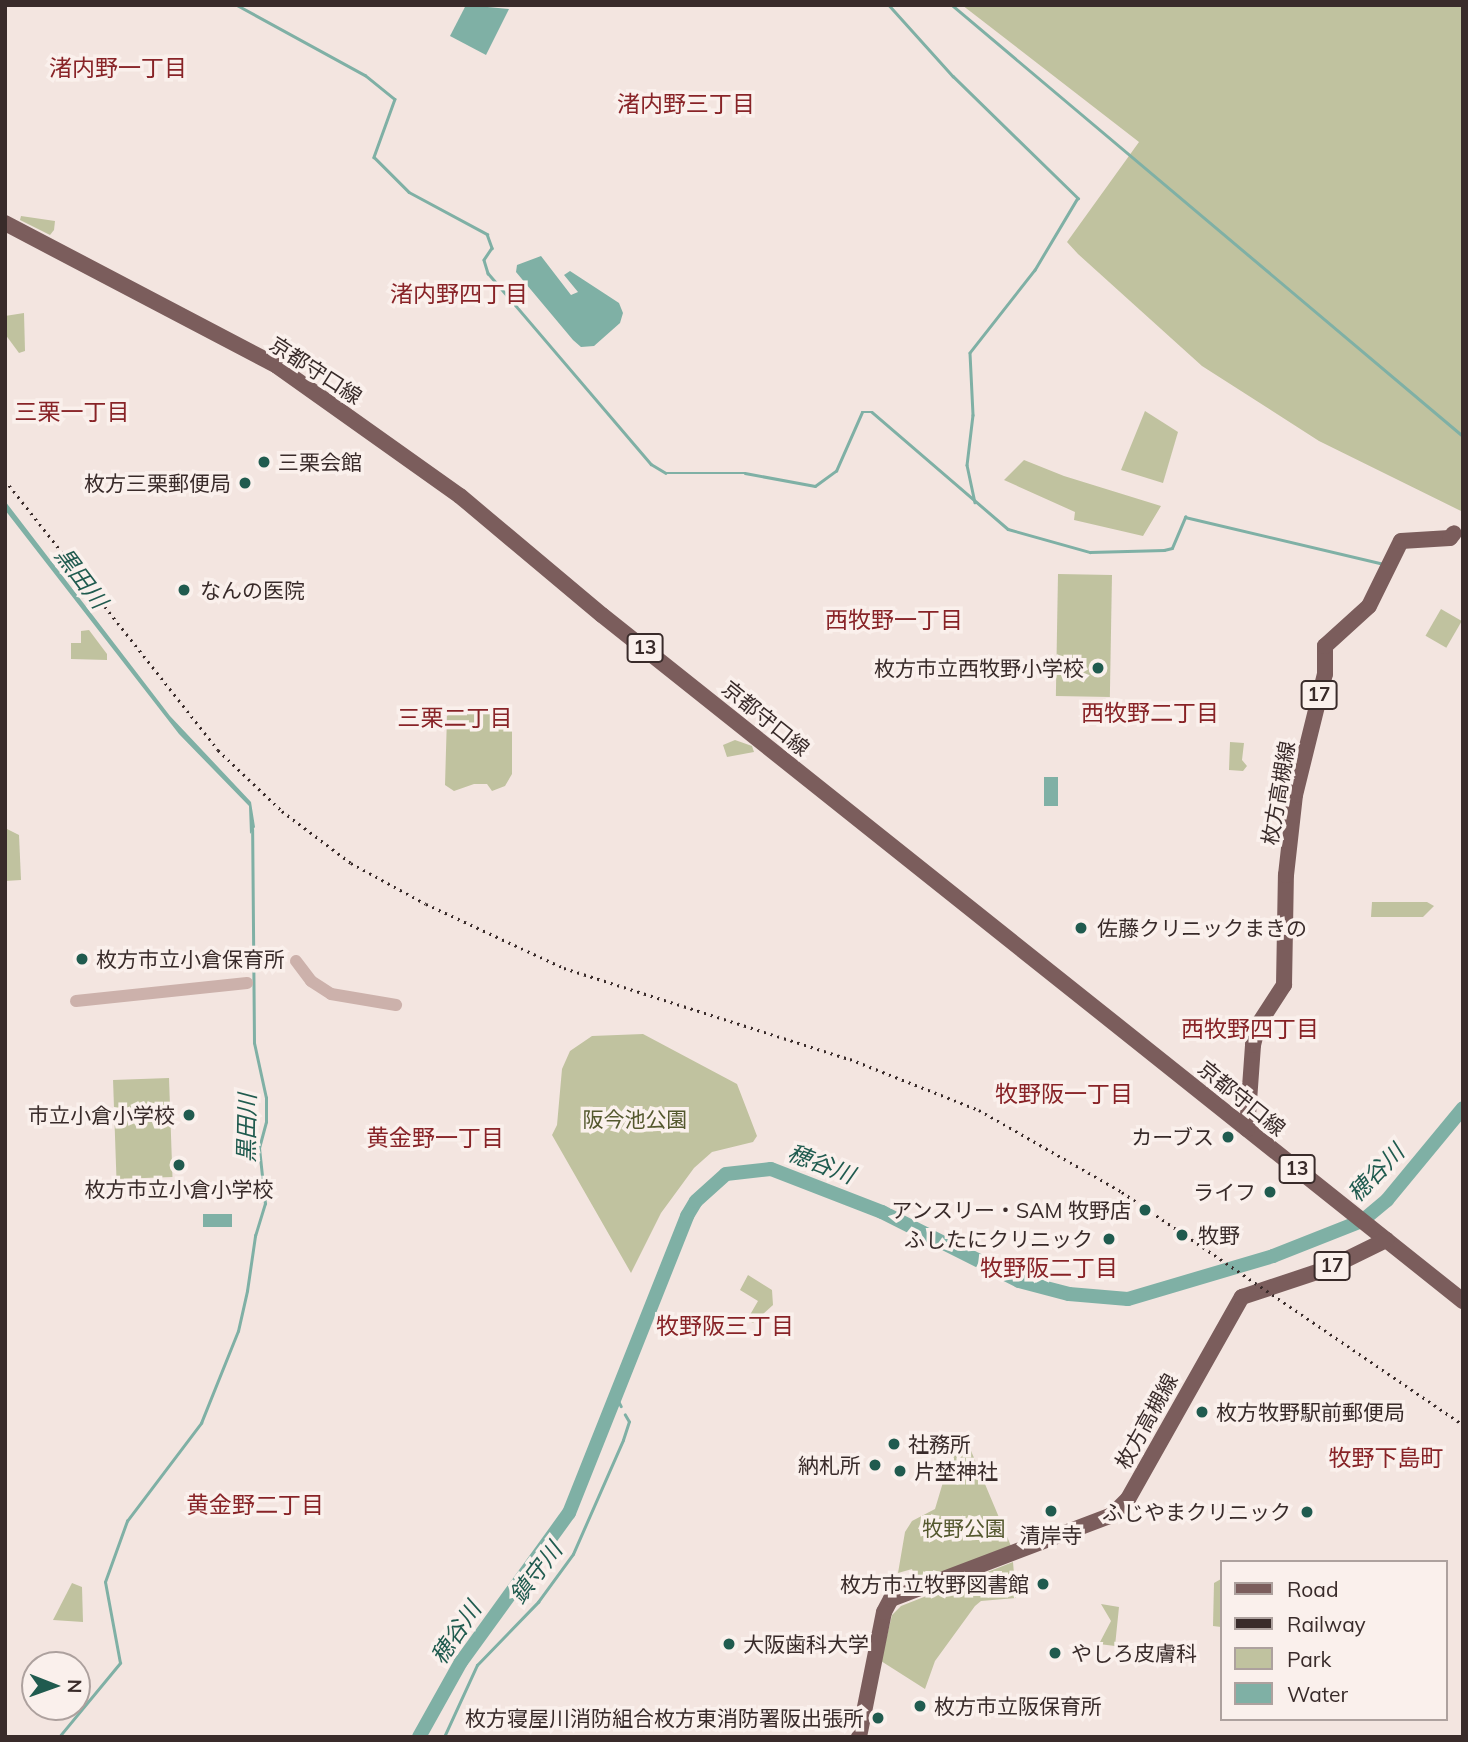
<!DOCTYPE html>
<html>
<head>
<meta charset="utf-8">
<style>
	body { margin:0 }
	#map { position:relative; width:1468px; height:1742px; overflow:hidden; background:#f3e5e0; font-family:Mulish,"Noto Sans JP",sans-serif }
	div>[style] { position:absolute }
	[style*='--x'] { left:calc(var(--x)*1px); top:calc(var(--y)*1px); width:calc(var(--w)*1px); rotate:calc(var(--a)*1deg) }
	.green>* { inset:0; background:#c0c29f; transform-origin:0 0 }
	.water>* { inset:0; background:#7fb0a5; transform-origin:0 0 }
	.stream>* { height:2.5px; margin:-1.25px; padding:0 1.25px; transform-origin:1.25px; border-radius:1.25px; background:#7fb0a5 }
	.river>* { height:14px; margin:-7px; padding:0 7px; transform-origin:7px; border-radius:7px; background:#7fb0a5 }
	.minor>* { height:12px; margin:-6px; padding:0 6px; transform-origin:6px; border-radius:6px; background:#ccb1ab }
	.major>* { height:16px; margin:-8px; padding:0 8px; transform-origin:8px; border-radius:8px; background:#7b5d5c }
	.rail>* { height:2.5px; margin-top:-1.25px; transform-origin:0; background:repeating-linear-gradient(90deg,#392b2a 0 2px,transparent 0 7px) }
	.dots>* { width:19px; height:19px; translate:-50% -50%; box-sizing:border-box; border:4px solid #faf0ec; border-radius:50% }
	span { translate:-50% -50%; white-space:nowrap; text-align:center; line-height:1.15; -webkit-text-stroke:7px #faf0ec; paint-order:stroke }
	.shield-label span { padding:2px 5px; background:#faf0ec; border:2px solid; border-radius:5px; -webkit-text-stroke-width:0 }
	.shield-label { font-size:19px; color:#392b2a; font-weight:700 }
	.street-label { font-size:21px; color:#392b2a }
	.poi-label { font-size:21px; color:#392b2a }
	.left { translate:0 -50%; text-align:left }
	.right { translate:-100% -50%; text-align:right }
	.park-label { font-size:21px; color:#54582e }
	.neighbourhood-label { font-size:23px; color:#882327 }
	.water-label { font-size:23px; color:#205b4f; font-style:italic }
	.frame { position:absolute; inset:0; border:7px solid #392b2a; pointer-events:none }
	.legend { position:absolute; left:1220px; top:1560px; width:228px; height:161px; box-sizing:border-box; background:#faf0ec; border:2px solid #ada19e; margin:0; padding:9px 12px; list-style:none; font-size:21px; color:#392b2a }
	.legend li { display:flex; align-items:center; gap:14px; height:35px }
	.legend b { width:35px; border:2px solid #ada19e }
	.north { position:absolute; left:21px; top:1651px; width:70px; height:70px; box-sizing:border-box; background:#faf0ec; border:2px solid #ada19e; border-radius:50%; rotate:91deg; font-size:19px; font-weight:700; line-height:28px; text-align:center; color:#392b2a }
	.north::after { content:''; display:block; margin:auto; width:24px; height:32px; background:#205b4f; clip-path:polygon(50% 0,100% 100%,50% 72%,0 100%) }
</style>
</head>
<body>
<div id="map">
	<div class="green">
		<div style="clip-path:polygon(962px 5px,1463px 5px,1463px 512px,1319px 441px,1202px 366px,1078px 254px,1067px 242px,1139px 142px)"></div>
		<div style="clip-path:polygon(21px 216px,55px 221px,54px 230px,50px 235px,20px 220px)"></div>
		<div style="clip-path:polygon(24px 313px,25px 351px,19px 353px,5px 334px,5px 316px)"></div>
		<div style="clip-path:polygon(1145px 411px,1178px 432px,1163px 483px,1121px 470px)"></div>
		<div style="clip-path:polygon(1024px 460px,1064px 476px,1161px 506px,1143px 536px,1074px 520px,1075px 512px,1004px 480px)"></div>
		<div style="left:1058px;top:574px;width:54px;height:122px;rotate:1deg"></div>
		<div style="left:1441px;top:609px;width:24px;height:31px;rotate:30deg"></div>
		<div style="clip-path:polygon(89px 630px,107px 654px,107px 660px,71px 659px,71px 643px,81px 643px,81px 631px)"></div>
		<div style="clip-path:polygon(507px 707px,512px 711px,512px 774px,505px 786px,492px 791px,487px 784px,474px 784px,454px 791px,445px 785px,447px 716px,454px 708px)"></div>
		<div style="clip-path:polygon(735px 740px,752px 746px,754px 752px,727px 757px,723px 745px)"></div>
		<div style="clip-path:polygon(1230px 742px,1244px 743px,1242px 760px,1247px 766px,1243px 771px,1229px 770px)"></div>
		<div style="clip-path:polygon(5px 828px,19px 835px,21px 880px,5px 881px)"></div>
		<div style="clip-path:polygon(1372px 902px,1427px 902px,1434px 906px,1423px 917px,1371px 917px)"></div>
		<div style="clip-path:polygon(643px 1034px,737px 1084px,757px 1136px,753px 1142px,712px 1152px,694px 1168px,661px 1213px,631px 1273px,552px 1135px,557px 1125px,562px 1069px,570px 1051px,592px 1036px)"></div>
		<div style="left:169px;top:1078px;width:99px;height:56px;rotate:88deg"></div>
		<div style="clip-path:polygon(748px 1275px,772px 1290px,773px 1305px,753px 1323px,747px 1320px,758px 1301px,740px 1290px)"></div>
		<div style="clip-path:polygon(969px 1446px,1011px 1546px,916px 1582px,912px 1569px,898px 1573px,905px 1532px,912px 1521px,935px 1509px,952px 1452px)"></div>
		<div style="clip-path:polygon(1013px 1562px,1016px 1598px,981px 1601px,975px 1606px,935px 1661px,925px 1689px,881px 1661px,892px 1615px,901px 1606px)"></div>
		<div style="clip-path:polygon(1221px 1579px,1221px 1627px,1213px 1626px,1214px 1583px)"></div>
		<div style="clip-path:polygon(72px 1583px,82px 1587px,83px 1622px,53px 1620px)"></div>
		<div style="clip-path:polygon(1101px 1604px,1119px 1607px,1115px 1646px,1099px 1644px,1111px 1621px)"></div>
	</div>
	<div class="water">
		<div style="clip-path:polygon(466px 5px,509px 9px,486px 55px,450px 36px)"></div>
		<div style="clip-path:polygon(541px 256px,571px 295px,578px 292px,564px 275px,570px 271px,619px 303px,623px 313px,620px 323px,594px 346px,581px 347px,573px 340px,516px 272px,517px 265px)"></div>
		<div style="clip-path:polygon(5px 501px,170px 716px,251px 802px,255px 827px,250px 834px,249px 806px,179px 734px,5px 510px)"></div>
		<div style="left:1044px;top:777px;width:14px;height:29px"></div>
		<div style="left:203px;top:1214px;width:29px;height:13px"></div>
	</div>
	<div class="stream">
		<div style="--x:237;--y:5;--w:146;--a:28.7"></div>
		<div style="--x:365;--y:75;--w:38;--a:39"></div>
		<div style="--x:395;--y:99;--w:62;--a:109.9"></div>
		<div style="--x:374;--y:157;--w:49;--a:45"></div>
		<div style="--x:409;--y:192;--w:89;--a:28.3"></div>
		<div style="--x:487;--y:234;--w:15;--a:70"></div>
		<div style="--x:492;--y:248;--w:14;--a:124"></div>
		<div style="--x:484;--y:260;--w:14;--a:73"></div>
		<div style="--x:488;--y:273;--w:251;--a:49.5"></div>
		<div style="--x:651;--y:464;--w:17;--a:31"></div>
		<div style="--x:666;--y:473;--w:79;--a:0"></div>
		<div style="--x:745;--y:473;--w:71;--a:10.5"></div>
		<div style="--x:815;--y:486;--w:26;--a:-36"></div>
		<div style="--x:836;--y:471;--w:64;--a:-66.2"></div>
		<div style="--x:862;--y:412;--w:10;--a:0"></div>
		<div style="--x:872;--y:412;--w:179;--a:40.7"></div>
		<div style="--x:1008;--y:529;--w:85;--a:15.7"></div>
		<div style="--x:1090;--y:552;--w:74;--a:-1.5"></div>
		<div style="--x:1164;--y:550;--w:8;--a:-14"></div>
		<div style="--x:1172;--y:548;--w:34;--a:-67"></div>
		<div style="--x:1185;--y:517;--w:204;--a:13.3"></div>
		<div style="--x:889;--y:5;--w:96;--a:48"></div>
		<div style="--x:953;--y:76;--w:175;--a:44.3"></div>
		<div style="--x:1078;--y:198;--w:84;--a:120.8"></div>
		<div style="--x:1035;--y:270;--w:105;--a:128.1"></div>
		<div style="--x:970;--y:353;--w:62;--a:87.2"></div>
		<div style="--x:973;--y:415;--w:50;--a:96.8"></div>
		<div style="--x:967;--y:465;--w:38;--a:78"></div>
		<div style="--x:952;--y:5;--w:668;--a:40.15"></div>
		<div style="--x:617;--y:1398;--w:9;--a:63"></div>
		<div style="--x:59;--y:1737;--w:96;--a:-50.5"></div>
		<div style="--x:120;--y:1663;--w:82;--a:-100.5"></div>
		<div style="--x:105;--y:1582;--w:65;--a:-70.2"></div>
		<div style="--x:127;--y:1521;--w:123;--a:-52.9"></div>
		<div style="--x:201;--y:1423;--w:99;--a:-68.1"></div>
		<div style="--x:238;--y:1331;--w:41;--a:-77.3"></div>
		<div style="--x:247;--y:1291;--w:56;--a:-81.7"></div>
		<div style="--x:255;--y:1236;--w:34;--a:-73"></div>
		<div style="--x:265;--y:1204;--w:56;--a:-96.1"></div>
		<div style="--x:259;--y:1148;--w:27;--a:-75"></div>
		<div style="--x:266;--y:1122;--w:24;--a:-90"></div>
		<div style="--x:266;--y:1098;--w:56;--a:-102.3"></div>
		<div style="--x:254;--y:1043;--w:213;--a:-90.5"></div>
		<div style="--x:444;--y:1737;--w:79;--a:-65.4"></div>
		<div style="--x:477;--y:1665;--w:88;--a:-45.9"></div>
		<div style="--x:538;--y:1602;--w:59;--a:-53.9"></div>
		<div style="--x:573;--y:1554;--w:124;--a:-66.3"></div>
		<div style="--x:623;--y:1440;--w:19;--a:-72"></div>
		<div style="--x:629;--y:1422;--w:8;--a:-120"></div>
	</div>
	<div class="river">
		<div style="--x:419;--y:1737;--w:86;--a:-60.8"></div>
		<div style="--x:461;--y:1662;--w:184;--a:-54.1"></div>
		<div style="--x:569;--y:1513;--w:320;--a:-68.3"></div>
		<div style="--x:687;--y:1216;--w:17;--a:-59"></div>
		<div style="--x:696;--y:1201;--w:40;--a:-42"></div>
		<div style="--x:726;--y:1174;--w:45;--a:-6.3"></div>
		<div style="--x:771;--y:1169;--w:119;--a:21.2"></div>
		<div style="--x:882;--y:1212;--w:153;--a:26.7"></div>
		<div style="--x:1019;--y:1281;--w:52;--a:14.6"></div>
		<div style="--x:1069;--y:1294;--w:59;--a:4.8"></div>
		<div style="--x:1128;--y:1299;--w:151;--a:-16.5"></div>
		<div style="--x:1273;--y:1256;--w:96;--a:-21.5"></div>
		<div style="--x:1362;--y:1221;--w:33;--a:-40"></div>
		<div style="--x:1387;--y:1200;--w:119;--a:-50.4"></div>
	</div>
	<div class="minor">
		<div style="--x:296;--y:961;--w:25;--a:53"></div>
		<div style="--x:311;--y:981;--w:24;--a:33"></div>
		<div style="--x:331;--y:994;--w:66;--a:9.6"></div>
		<div style="--x:76;--y:1001;--w:172;--a:-6"></div>
	</div>
	<div class="major">
		<div style="--x:5;--y:223;--w:307;--a:27.7"></div>
		<div style="--x:277;--y:366;--w:224;--a:35.4"></div>
		<div style="--x:460;--y:496;--w:185;--a:40"></div>
		<div style="--x:602;--y:615;--w:1101;--a:38.55"></div>
		<div style="--x:1247;--y:1129;--w:84;--a:-85.9"></div>
		<div style="--x:1253;--y:1045;--w:21;--a:-76"></div>
		<div style="--x:1258;--y:1025;--w:48;--a:-57"></div>
		<div style="--x:1284;--y:985;--w:110;--a:-89"></div>
		<div style="--x:1286;--y:875;--w:81;--a:-83.6"></div>
		<div style="--x:1295;--y:795;--w:125;--a:-76.1"></div>
		<div style="--x:1325;--y:674;--w:28;--a:-90"></div>
		<div style="--x:1325;--y:646;--w:59;--a:-42.3"></div>
		<div style="--x:1369;--y:606;--w:72;--a:-63.8"></div>
		<div style="--x:1401;--y:541;--w:49;--a:-3.5"></div>
		<div style="--x:1450;--y:538;--w:6;--a:-51"></div>
		<div style="--x:859;--y:1737;--w:127;--a:-78.7"></div>
		<div style="--x:884;--y:1612;--w:15;--a:-62"></div>
		<div style="--x:891;--y:1599;--w:236;--a:-20.8"></div>
		<div style="--x:1112;--y:1515;--w:23;--a:-45"></div>
		<div style="--x:1128;--y:1499;--w:232;--a:-60.6"></div>
		<div style="--x:1242;--y:1297;--w:92;--a:-18.4"></div>
		<div style="--x:1329;--y:1268;--w:64;--a:-26.2"></div>
	</div>
	<div class="rail">
		<div style="--x:5;--y:480;--w:344;--a:51.7"></div>
		<div style="--x:218;--y:750;--w:88;--a:43.6"></div>
		<div style="--x:282;--y:811;--w:86;--a:37"></div>
		<div style="--x:351;--y:863;--w:85;--a:28.7"></div>
		<div style="--x:426;--y:904;--w:152;--a:24.9"></div>
		<div style="--x:564;--y:968;--w:300;--a:17.7"></div>
		<div style="--x:850;--y:1059;--w:139;--a:21.6"></div>
		<div style="--x:979;--y:1110;--w:165;--a:29.8"></div>
		<div style="--x:1122;--y:1192;--w:413;--a:34.3"></div>
	</div>
	<div class="dots">
		<div style="left:264px;top:462px;background:#205b4f"></div>
		<div style="left:245px;top:483px;background:#205b4f"></div>
		<div style="left:184px;top:590px;background:#205b4f"></div>
		<div style="left:1098px;top:668px;background:#205b4f"></div>
		<div style="left:1081px;top:928px;background:#205b4f"></div>
		<div style="left:82px;top:959px;background:#205b4f"></div>
		<div style="left:189px;top:1115px;background:#205b4f"></div>
		<div style="left:1228px;top:1137px;background:#205b4f"></div>
		<div style="left:179px;top:1165px;background:#205b4f"></div>
		<div style="left:1270px;top:1192px;background:#205b4f"></div>
		<div style="left:1145px;top:1210px;background:#205b4f"></div>
		<div style="left:1182px;top:1235px;background:#205b4f"></div>
		<div style="left:1109px;top:1239px;background:#205b4f"></div>
		<div style="left:1202px;top:1412px;background:#205b4f"></div>
		<div style="left:894px;top:1444px;background:#205b4f"></div>
		<div style="left:875px;top:1465px;background:#205b4f"></div>
		<div style="left:900px;top:1471px;background:#205b4f"></div>
		<div style="left:1051px;top:1511px;background:#205b4f"></div>
		<div style="left:1307px;top:1512px;background:#205b4f"></div>
		<div style="left:1043px;top:1584px;background:#205b4f"></div>
		<div style="left:729px;top:1644px;background:#205b4f"></div>
		<div style="left:1055px;top:1653px;background:#205b4f"></div>
		<div style="left:920px;top:1706px;background:#205b4f"></div>
		<div style="left:878px;top:1718px;background:#205b4f"></div>
	</div>
	<div class="shield-label">
		<span style="left:645px;top:648px">13</span>
		<span style="left:1319px;top:695px">17</span>
		<span style="left:1297px;top:1169px">13</span>
		<span style="left:1332px;top:1266px">17</span>
	</div>
	<div class="street-label">
		<span style="left:316px;top:370px;rotate:33deg">京都守口線</span>
		<span style="left:766px;top:718px;rotate:39deg">京都守口線</span>
		<span style="left:1278px;top:793px;rotate:-80deg">枚方高槻線</span>
		<span style="left:1242px;top:1098px;rotate:39deg">京都守口線</span>
		<span style="left:1146px;top:1421px;rotate:-61deg">枚方高槻線</span>
	</div>
	<div class="poi-label">
		<span class="left" style="left:278px;top:462px">三栗会館</span>
		<span class="right" style="left:231px;top:483px">枚方三栗郵便局</span>
		<span class="left" style="left:200px;top:590px">なんの医院</span>
		<span class="right" style="left:1084px;top:668px">枚方市立西牧野小学校</span>
		<span class="left" style="left:1097px;top:928px">佐藤クリニックまきの</span>
		<span class="left" style="left:96px;top:959px">枚方市立小倉保育所</span>
		<span class="right" style="left:175px;top:1115px">市立小倉小学校</span>
		<span class="right" style="left:1214px;top:1137px">カーブス</span>
		<span style="left:179px;top:1189px">枚方市立小倉小学校</span>
		<span class="right" style="left:1256px;top:1192px">ライフ</span>
		<span class="right" style="left:1131px;top:1210px">アンスリー・SAM 牧野店</span>
		<span class="left" style="left:1198px;top:1235px">牧野</span>
		<span class="right" style="left:1093px;top:1239px">ふしたにクリニック</span>
		<span class="left" style="left:1216px;top:1412px">枚方牧野駅前郵便局</span>
		<span class="left" style="left:908px;top:1444px">社務所</span>
		<span class="right" style="left:861px;top:1465px">納札所</span>
		<span class="left" style="left:914px;top:1471px">片埜神社</span>
		<span class="right" style="left:1291px;top:1512px">ふじやまクリニック</span>
		<span style="left:1051px;top:1535px">清岸寺</span>
		<span class="right" style="left:1029px;top:1584px">枚方市立牧野図書館</span>
		<span class="left" style="left:743px;top:1644px">大阪歯科大学</span>
		<span class="left" style="left:1071px;top:1653px">やしろ皮膚科</span>
		<span class="left" style="left:934px;top:1706px">枚方市立阪保育所</span>
		<span class="right" style="left:864px;top:1718px">枚方寝屋川消防組合枚方東消防署阪出張所</span>
	</div>
	<div class="park-label">
		<span style="left:635px;top:1119px">阪今池公園</span>
		<span style="left:964px;top:1528px">牧野公園</span>
	</div>
	<div class="neighbourhood-label">
		<span style="left:118px;top:68px">渚内野一丁目</span>
		<span style="left:686px;top:104px">渚内野三丁目</span>
		<span style="left:459px;top:294px">渚内野四丁目</span>
		<span style="left:72px;top:412px">三栗一丁目</span>
		<span style="left:894px;top:620px">西牧野一丁目</span>
		<span style="left:1150px;top:713px">西牧野二丁目</span>
		<span style="left:455px;top:718px">三栗二丁目</span>
		<span style="left:1250px;top:1029px">西牧野四丁目</span>
		<span style="left:1064px;top:1094px">牧野阪一丁目</span>
		<span style="left:435px;top:1138px">黄金野一丁目</span>
		<span style="left:1049px;top:1268px">牧野阪二丁目</span>
		<span style="left:725px;top:1326px">牧野阪三丁目</span>
		<span style="left:1386px;top:1458px">牧野下島町</span>
		<span style="left:255px;top:1505px">黄金野二丁目</span>
	</div>
	<div class="water-label">
		<span style="left:81px;top:578px;rotate:53deg">黒田川</span>
		<span style="left:247px;top:1128px;rotate:-89deg">黒田川</span>
		<span style="left:821px;top:1164px;rotate:21deg">穂谷川</span>
		<span style="left:1376px;top:1173px;rotate:-46deg">穂谷川</span>
		<span style="left:536px;top:1573px;rotate:-53deg">鎮守川</span>
		<span style="left:456px;top:1633px;rotate:-56deg">穂谷川</span>
	</div>
	<div class="frame"></div>
	<ul class="legend">
	<li><b style="height:9px;background:#7b5d5c"></b>Road</li>
	<li><b style="height:9px;background:#392b2a"></b>Railway</li>
	<li><b style="height:19px;background:#c0c29f"></b>Park</li>
	<li><b style="height:19px;background:#7fb0a5"></b>Water</li>
	</ul>
	<div class="north">N</div>
</div>
</body>
</html>
